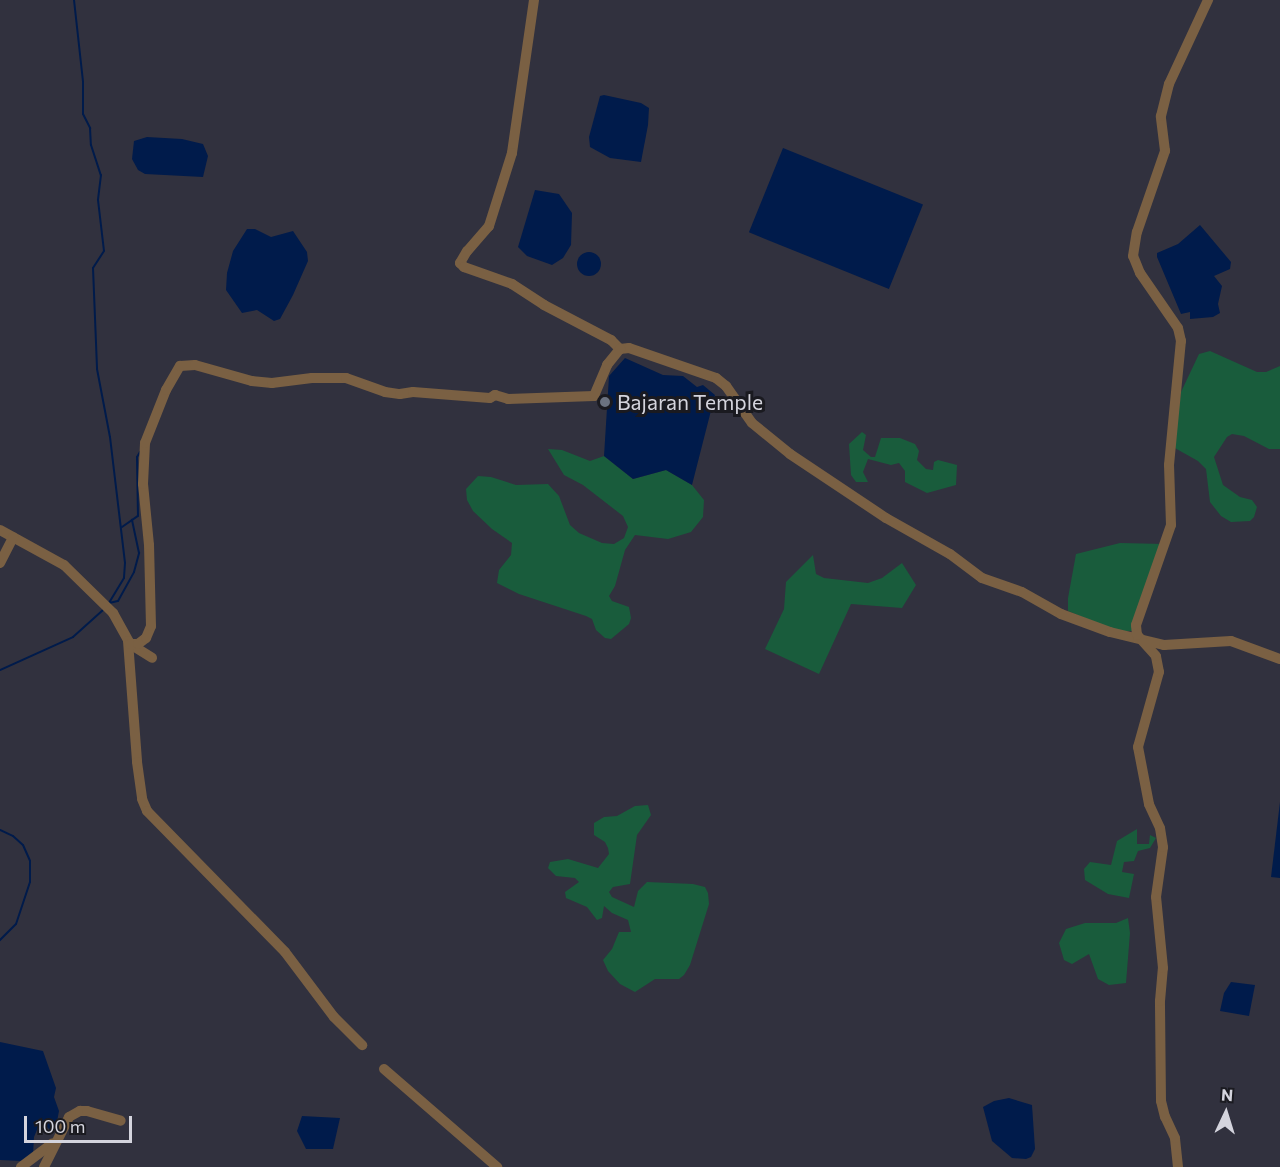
<!DOCTYPE html>
<html>
<head>
<meta charset="utf-8">
<style>
	body { margin:0 }
	#map { position:relative; width:1280px; height:1167px; overflow:hidden; background:#31313e; font-family:Commissioner,sans-serif }
	div>[style] { position:absolute }
	[style*='--x'] { left:calc(var(--x)*1px); top:calc(var(--y)*1px); width:calc(var(--w)*1px); rotate:calc(var(--a)*1deg) }
	.green>* { inset:0; background:#195c3c }
	.water>* { inset:0; background:#001b4b; transform-origin:0 0 }
	.round { border-radius:50% }
	.stream>* { height:2px; margin:-1px; padding:0 1px; transform-origin:1px; border-radius:1px; background:#001b4b }
	.minor>* { height:10px; margin:-5px; padding:0 5px; transform-origin:5px; border-radius:5px; background:#7a6043 }
	.dots>* { width:16px; height:16px; translate:-50% -50%; box-sizing:border-box; border:3px solid #1a1a20; border-radius:50% }
	span { translate:-50% -50%; white-space:nowrap; text-align:center; line-height:1.15; -webkit-text-stroke:6px #1a1a20; paint-order:stroke }
	.poi-label { font-size:21px; color:#d4d4dd }
	.left { translate:0 -50%; text-align:left }
	.north { position:absolute; left:1196px; top:1083px; width:60px; height:60px; -webkit-text-stroke:4px #1a1a20; paint-order:stroke; rotate:4deg; font-size:16px; font-weight:700; line-height:24px; text-align:center; color:#d4d4dd }
	.north::after { content:''; display:block; margin:auto; width:21px; height:27px; background:#d4d4dd; clip-path:polygon(50% 0,100% 100%,50% 72%,0 100%) }
	.scale { position:absolute; left:24px; top:1116px; width:108px; height:27px; box-sizing:border-box; border:3px solid #d4d4dd; border-top:0; padding-left:8px; font-size:18px; line-height:21px; white-space:nowrap; color:#d4d4dd; -webkit-text-stroke:4px #1a1a20; paint-order:stroke }
</style>
</head>
<body>
<div id="map">
	<div class="green">
		<div style="clip-path:polygon(1210px 351px,1257px 372px,1266px 372px,1280px 366px,1280px 449px,1269px 449px,1244px 436px,1232px 434px,1227px 437px,1214px 457px,1223px 485px,1240px 497px,1252px 500px,1257px 507px,1254px 517px,1250px 521px,1231px 522px,1221px 516px,1210px 502px,1206px 469px,1198px 461px,1173px 447px,1181px 392px,1199px 354px)"></div>
		<div style="clip-path:polygon(862px 432px,866px 435px,863px 450px,871px 457px,875px 457px,881px 438px,900px 438px,915px 444px,919px 451px,917px 460px,926px 469px,933px 470px,934px 462px,938px 460px,957px 465px,956px 485px,927px 493px,905px 482px,905px 471px,899px 463px,891px 465px,868px 459px,863px 472px,868px 482px,856px 482px,851px 475px,849px 444px)"></div>
		<div style="clip-path:polygon(548px 449px,562px 450px,590px 461px,604px 456px,633px 479px,666px 470px,692px 485px,704px 500px,703px 517px,691px 532px,668px 539px,635px 535px,625px 550px,615px 586px,609px 596px,612px 601px,629px 607px,631px 618px,629px 624px,611px 639px,605px 638px,596px 630px,592px 619px,586px 616px,519px 594px,497px 583px,499px 570px,511px 555px,512px 543px,492px 529px,473px 511px,467px 500px,466px 489px,478px 476px,491px 477px,516px 485px,548px 484px,559px 496px,570px 525px,579px 533px,602px 543px,614px 544px,624px 538px,628px 527px,623px 516px,583px 485px,564px 475px)"></div>
		<div style="clip-path:polygon(1120px 543px,1164px 544px,1133px 631px,1116px 631px,1068px 611px,1068px 598px,1076px 554px)"></div>
		<div style="clip-path:polygon(813px 555px,816px 574px,824px 578px,868px 583px,882px 578px,902px 563px,916px 585px,902px 608px,851px 604px,819px 674px,765px 649px,784px 609px,786px 582px)"></div>
		<div style="clip-path:polygon(648px 805px,651px 815px,637px 835px,630px 884px,613px 887px,609px 892px,612px 897px,634px 907px,638px 891px,647px 882px,693px 884px,705px 887px,708px 893px,709px 904px,690px 965px,684px 975px,679px 979px,655px 979px,635px 992px,620px 984px,608px 971px,603px 960px,612px 949px,619px 932px,631px 932px,628px 920px,612px 913px,604px 906px,602px 918px,597px 920px,587px 907px,566px 898px,565px 892px,579px 882px,575px 878px,556px 876px,548px 868px,550px 862px,568px 859px,598px 868px,609px 854px,608px 848px,605px 842px,594px 835px,594px 823px,604px 817px,617px 816px,635px 806px)"></div>
		<div style="clip-path:polygon(1137px 829px,1137px 844px,1149px 844px,1150px 835px,1156px 838px,1150px 848px,1138px 851px,1134px 861px,1124px 862px,1122px 872px,1134px 874px,1129px 898px,1108px 894px,1085px 880px,1084px 869px,1090px 862px,1111px 865px,1117px 841px)"></div>
		<div style="clip-path:polygon(1128px 918px,1130px 933px,1126px 983px,1109px 985px,1098px 979px,1089px 954px,1072px 964px,1064px 960px,1059px 943px,1066px 929px,1085px 923px,1116px 923px)"></div>
	</div>
	<div class="water">
		<div style="clip-path:polygon(604px 95px,641px 103px,649px 108px,648px 125px,641px 162px,610px 158px,590px 147px,589px 137px,600px 96px)"></div>
		<div style="clip-path:polygon(147px 137px,182px 139px,203px 144px,208px 156px,203px 177px,145px 174px,138px 170px,132px 159px,134px 141px)"></div>
		<div style="left:783px;top:148px;width:151px;height:91px;rotate:22deg"></div>
		<div style="clip-path:polygon(535px 190px,559px 194px,572px 213px,571px 245px,563px 258px,552px 265px,527px 256px,518px 247px)"></div>
		<div style="clip-path:polygon(1200px 225px,1231px 262px,1230px 269px,1214px 276px,1222px 286px,1218px 304px,1220px 313px,1213px 317px,1190px 319px,1190px 312px,1181px 314px,1157px 257px,1157px 253px,1178px 244px)"></div>
		<div style="clip-path:polygon(247px 229px,255px 229px,271px 237px,293px 231px,307px 252px,308px 261px,293px 295px,280px 319px,274px 321px,257px 310px,242px 313px,226px 290px,227px 273px,233px 251px)"></div>
		<div class="round" style="left:577px;top:252px;width:24px;height:24px"></div>
		<div style="clip-path:polygon(625px 358px,663px 375px,683px 376px,697px 387px,703px 385px,715px 395px,692px 485px,666px 470px,633px 479px,604px 456px,609px 376px)"></div>
		<div style="clip-path:polygon(1280px 802px,1280px 878px,1271px 877px)"></div>
		<div style="clip-path:polygon(1231px 982px,1255px 985px,1249px 1016px,1220px 1011px,1224px 993px)"></div>
		<div style="clip-path:polygon(0 1042px,43px 1051px,56px 1088px,54px 1097px,59px 1111px,56px 1127px,52px 1132px,47px 1127px,39px 1125px,34px 1137px,33px 1155px,23px 1161px,0 1160px)"></div>
		<div style="clip-path:polygon(1009px 1098px,1032px 1105px,1035px 1149px,1031px 1157px,1026px 1159px,1012px 1158px,992px 1141px,983px 1107px,994px 1101px)"></div>
		<div style="clip-path:polygon(302px 1116px,340px 1118px,333px 1149px,306px 1149px,297px 1131px)"></div>
	</div>
	<div class="stream">
		<div style="--x:74;--y:0;--w:82;--a:83.7"></div>
		<div style="--x:83;--y:82;--w:32;--a:90"></div>
		<div style="--x:83;--y:114;--w:16;--a:63"></div>
		<div style="--x:90;--y:128;--w:17;--a:87"></div>
		<div style="--x:91;--y:145;--w:32;--a:72"></div>
		<div style="--x:101;--y:175;--w:25;--a:97"></div>
		<div style="--x:98;--y:200;--w:51;--a:83.3"></div>
		<div style="--x:104;--y:251;--w:20;--a:123"></div>
		<div style="--x:93;--y:268;--w:101;--a:87.7"></div>
		<div style="--x:97;--y:369;--w:69;--a:79.2"></div>
		<div style="--x:110;--y:437;--w:127;--a:83.2"></div>
		<div style="--x:125;--y:563;--w:15;--a:94"></div>
		<div style="--x:124;--y:578;--w:29;--a:121"></div>
		<div style="--x:122;--y:527;--w:19;--a:-35"></div>
		<div style="--x:138;--y:516;--w:59;--a:-91"></div>
		<div style="--x:137;--y:457;--w:6;--a:-59"></div>
		<div style="--x:109;--y:603;--w:9;--a:-13"></div>
		<div style="--x:118;--y:601;--w:33;--a:-61"></div>
		<div style="--x:134;--y:572;--w:20;--a:-75"></div>
		<div style="--x:139;--y:553;--w:34;--a:-102"></div>
		<div style="--x:0;--y:670;--w:80;--a:-24.3"></div>
		<div style="--x:73;--y:637;--w:40;--a:-42"></div>
		<div style="--x:0;--y:830;--w:14;--a:25"></div>
		<div style="--x:13;--y:836;--w:13;--a:42"></div>
		<div style="--x:23;--y:845;--w:17;--a:66"></div>
		<div style="--x:30;--y:861;--w:21;--a:90"></div>
		<div style="--x:30;--y:882;--w:44;--a:108.4"></div>
		<div style="--x:16;--y:924;--w:23;--a:135"></div>
	</div>
	<div class="minor">
		<div style="--x:534;--y:0;--w:155;--a:98.2"></div>
		<div style="--x:512;--y:153;--w:77;--a:107.5"></div>
		<div style="--x:489;--y:226;--w:33;--a:131"></div>
		<div style="--x:467;--y:251;--w:14;--a:120"></div>
		<div style="--x:460;--y:263;--w:6;--a:45"></div>
		<div style="--x:464;--y:267;--w:51;--a:19.5"></div>
		<div style="--x:512;--y:284;--w:38;--a:33"></div>
		<div style="--x:544;--y:305;--w:76;--a:27.6"></div>
		<div style="--x:611;--y:340;--w:13;--a:45"></div>
		<div style="--x:620;--y:349;--w:9;--a:-6"></div>
		<div style="--x:629;--y:348;--w:92;--a:19"></div>
		<div style="--x:716;--y:378;--w:13;--a:39"></div>
		<div style="--x:726;--y:386;--w:45;--a:54.9"></div>
		<div style="--x:752;--y:423;--w:49;--a:39.2"></div>
		<div style="--x:790;--y:454;--w:115;--a:33.7"></div>
		<div style="--x:886;--y:518;--w:73;--a:29.4"></div>
		<div style="--x:950;--y:554;--w:40;--a:37"></div>
		<div style="--x:982;--y:578;--w:42;--a:19.3"></div>
		<div style="--x:1022;--y:592;--w:45;--a:29.4"></div>
		<div style="--x:1061;--y:614;--w:52;--a:20.2"></div>
		<div style="--x:1110;--y:632;--w:56;--a:13.5"></div>
		<div style="--x:1164;--y:645;--w:67;--a:-3.4"></div>
		<div style="--x:1231;--y:641;--w:52;--a:20.2"></div>
		<div style="--x:0;--y:530;--w:73;--a:28.7"></div>
		<div style="--x:64;--y:565;--w:69;--a:44.4"></div>
		<div style="--x:113;--y:613;--w:35;--a:61"></div>
		<div style="--x:130;--y:644;--w:26;--a:32"></div>
		<div style="--x:0;--y:563;--w:29;--a:-63"></div>
		<div style="--x:128;--y:641;--w:121;--a:85.7"></div>
		<div style="--x:137;--y:762;--w:37;--a:82"></div>
		<div style="--x:142;--y:799;--w:13;--a:67"></div>
		<div style="--x:147;--y:811;--w:197;--a:45.6"></div>
		<div style="--x:285;--y:952;--w:81;--a:53"></div>
		<div style="--x:334;--y:1017;--w:40;--a:45"></div>
		<div style="--x:130;--y:644;--w:8;--a:0"></div>
		<div style="--x:138;--y:644;--w:10;--a:-37"></div>
		<div style="--x:146;--y:638;--w:13;--a:-67"></div>
		<div style="--x:151;--y:626;--w:81;--a:-91.4"></div>
		<div style="--x:149;--y:545;--w:61;--a:-95.6"></div>
		<div style="--x:143;--y:484;--w:41;--a:-87.2"></div>
		<div style="--x:145;--y:443;--w:57;--a:-68.4"></div>
		<div style="--x:166;--y:390;--w:28;--a:-60"></div>
		<div style="--x:180;--y:366;--w:15;--a:-4"></div>
		<div style="--x:195;--y:365;--w:59;--a:15.7"></div>
		<div style="--x:252;--y:381;--w:20;--a:6"></div>
		<div style="--x:272;--y:383;--w:40;--a:-7.1"></div>
		<div style="--x:312;--y:378;--w:34;--a:0"></div>
		<div style="--x:346;--y:378;--w:41;--a:19.7"></div>
		<div style="--x:385;--y:392;--w:15;--a:8"></div>
		<div style="--x:400;--y:394;--w:13;--a:-9"></div>
		<div style="--x:413;--y:392;--w:77;--a:4.5"></div>
		<div style="--x:490;--y:398;--w:6;--a:-31"></div>
		<div style="--x:495;--y:395;--w:14;--a:17"></div>
		<div style="--x:508;--y:399;--w:86;--a:-2"></div>
		<div style="--x:594;--y:396;--w:34;--a:-67"></div>
		<div style="--x:607;--y:365;--w:21;--a:-51"></div>
		<div style="--x:384;--y:1069;--w:150;--a:40.9"></div>
		<div style="--x:21;--y:1167;--w:39;--a:-37"></div>
		<div style="--x:44;--y:1167;--w:56;--a:-63.4"></div>
		<div style="--x:69;--y:1117;--w:13;--a:-29"></div>
		<div style="--x:80;--y:1111;--w:7;--a:0"></div>
		<div style="--x:87;--y:1111;--w:35;--a:16"></div>
		<div style="--x:1178;--y:1167;--w:29;--a:-96"></div>
		<div style="--x:1175;--y:1138;--w:23;--a:-115"></div>
		<div style="--x:1165;--y:1117;--w:16;--a:-104"></div>
		<div style="--x:1161;--y:1101;--w:100;--a:-90.6"></div>
		<div style="--x:1160;--y:1001;--w:33;--a:-85"></div>
		<div style="--x:1163;--y:968;--w:71;--a:-95.6"></div>
		<div style="--x:1156;--y:897;--w:50;--a:-82"></div>
		<div style="--x:1163;--y:847;--w:19;--a:-99"></div>
		<div style="--x:1160;--y:828;--w:26;--a:-115"></div>
		<div style="--x:1149;--y:804;--w:58;--a:-100.9"></div>
		<div style="--x:1138;--y:747;--w:78;--a:-74.4"></div>
		<div style="--x:1159;--y:672;--w:16;--a:-101"></div>
		<div style="--x:1156;--y:656;--w:28;--a:-132"></div>
		<div style="--x:1137;--y:635;--w:10;--a:-96"></div>
		<div style="--x:1136;--y:625;--w:106;--a:-70.7"></div>
		<div style="--x:1171;--y:525;--w:60;--a:-91.9"></div>
		<div style="--x:1169;--y:465;--w:125;--a:-84.5"></div>
		<div style="--x:1181;--y:341;--w:13;--a:-103"></div>
		<div style="--x:1178;--y:328;--w:67;--a:-124.6"></div>
		<div style="--x:1140;--y:273;--w:18;--a:-112"></div>
		<div style="--x:1133;--y:256;--w:24;--a:-81"></div>
		<div style="--x:1137;--y:232;--w:86;--a:-70.9"></div>
		<div style="--x:1165;--y:151;--w:35;--a:-97"></div>
		<div style="--x:1161;--y:116;--w:33;--a:-76"></div>
		<div style="--x:1169;--y:84;--w:93;--a:-65.1"></div>
	</div>
	<div class="dots">
		<div style="left:605px;top:402px;background:#6b7280"></div>
	</div>
	<div class="poi-label">
		<span class="left" style="left:617px;top:402px">Bajaran Temple</span>
	</div>
	<div class="north">N</div>
	<div class="scale">100 m</div>
</div>
</body>
</html>
